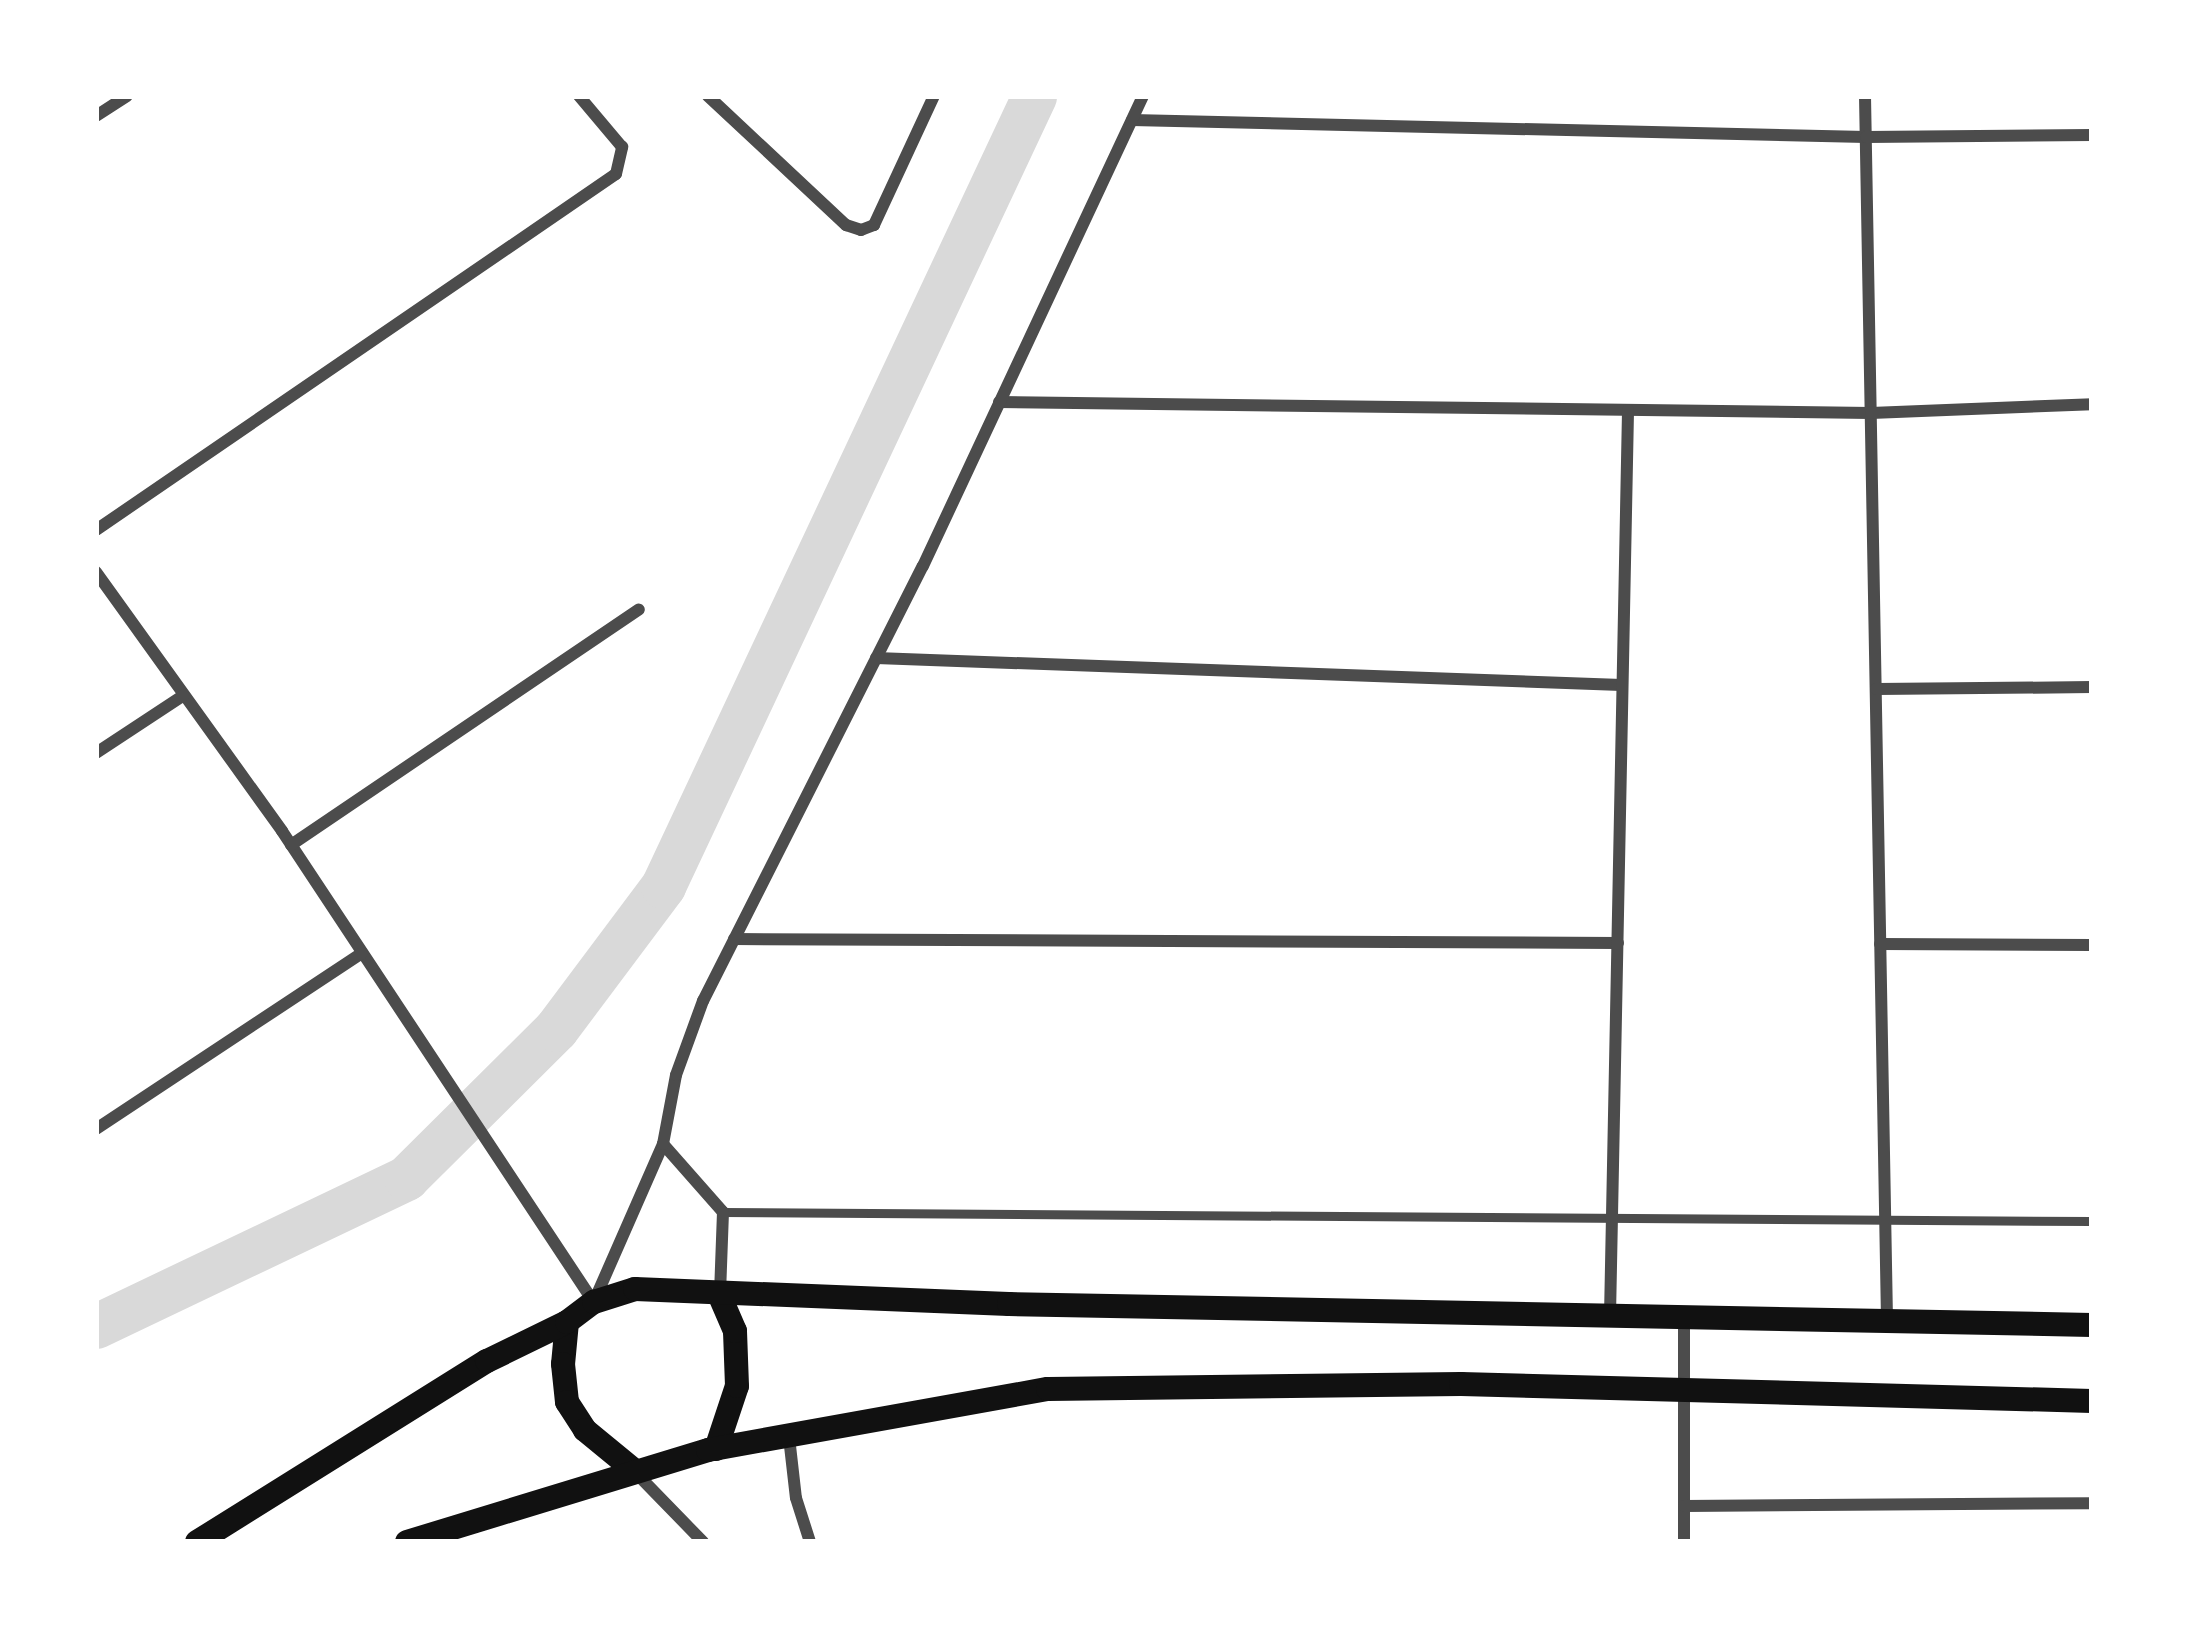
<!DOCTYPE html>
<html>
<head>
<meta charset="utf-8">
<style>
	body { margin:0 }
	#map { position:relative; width:2188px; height:1638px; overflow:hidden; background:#fff; font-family:"Golos Text",sans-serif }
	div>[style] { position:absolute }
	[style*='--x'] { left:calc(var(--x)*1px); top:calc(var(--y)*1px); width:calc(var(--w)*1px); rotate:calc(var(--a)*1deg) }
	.canal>* { height:45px; margin:-22.5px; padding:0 22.5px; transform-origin:22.5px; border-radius:22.5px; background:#d9d9d9 }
	.service>* { height:9px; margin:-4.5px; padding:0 4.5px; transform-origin:4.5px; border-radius:4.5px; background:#4c4c4c }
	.minor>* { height:12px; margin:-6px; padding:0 6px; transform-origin:6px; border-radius:6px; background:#4c4c4c }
	.secondary>* { height:24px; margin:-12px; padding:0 12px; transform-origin:12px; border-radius:12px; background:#111 }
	span { translate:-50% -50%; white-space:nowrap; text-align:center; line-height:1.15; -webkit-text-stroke:10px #fff; paint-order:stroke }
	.frame { position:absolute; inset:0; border:99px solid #fff; pointer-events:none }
</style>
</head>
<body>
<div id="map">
	<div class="canal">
		<div style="--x:96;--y:1326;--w:344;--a:-25.5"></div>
		<div style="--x:406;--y:1178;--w:211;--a:-44.8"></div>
		<div style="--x:556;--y:1029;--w:179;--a:-53.2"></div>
		<div style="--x:663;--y:886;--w:873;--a:-64.84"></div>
	</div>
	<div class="service">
		<div style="--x:723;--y:1212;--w:1369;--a:0.38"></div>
	</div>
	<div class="minor">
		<div style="--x:708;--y:96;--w:189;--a:43.1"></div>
		<div style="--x:846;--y:225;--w:16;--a:18"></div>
		<div style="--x:861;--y:230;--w:14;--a:-21"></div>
		<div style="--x:874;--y:225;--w:142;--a:-65.1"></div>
		<div style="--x:1865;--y:96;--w:1225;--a:88.97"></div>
		<div style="--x:96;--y:116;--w:37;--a:-33"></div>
		<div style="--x:1132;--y:120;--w:734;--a:1.33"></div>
		<div style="--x:1866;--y:137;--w:226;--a:-0.5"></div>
		<div style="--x:999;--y:402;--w:872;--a:0.72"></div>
		<div style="--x:1871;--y:413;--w:221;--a:-2.3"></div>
		<div style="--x:96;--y:530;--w:630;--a:-34.4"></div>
		<div style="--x:616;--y:174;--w:28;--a:-77"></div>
		<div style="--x:622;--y:147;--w:67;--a:-130.1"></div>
		<div style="--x:96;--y:572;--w:319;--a:54.3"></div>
		<div style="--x:282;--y:831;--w:564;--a:56.51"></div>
		<div style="--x:876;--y:658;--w:746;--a:2.07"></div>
		<div style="--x:1876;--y:689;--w:216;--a:-0.5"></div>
		<div style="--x:96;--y:753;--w:105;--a:-33.4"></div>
		<div style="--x:291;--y:845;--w:420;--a:-34.1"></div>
		<div style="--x:734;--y:939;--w:884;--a:0.26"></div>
		<div style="--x:1880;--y:944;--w:212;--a:0.3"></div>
		<div style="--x:96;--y:1129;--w:319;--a:-33.5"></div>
		<div style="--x:663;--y:1144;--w:91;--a:48.6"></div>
		<div style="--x:723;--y:1212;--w:80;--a:92.1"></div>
		<div style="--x:595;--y:1299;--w:169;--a:-66.3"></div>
		<div style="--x:663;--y:1144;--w:70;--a:-79.3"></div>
		<div style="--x:676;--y:1075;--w:79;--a:-70"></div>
		<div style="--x:703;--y:1001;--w:487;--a:-63.2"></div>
		<div style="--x:923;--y:566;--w:519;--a:-64.92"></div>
		<div style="--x:1610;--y:1316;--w:906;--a:-88.86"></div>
		<div style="--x:1684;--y:1317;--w:225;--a:90"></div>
		<div style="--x:789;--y:1437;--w:61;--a:83.5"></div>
		<div style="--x:796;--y:1498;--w:46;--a:72.3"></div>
		<div style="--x:635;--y:1472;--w:98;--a:45.8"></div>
		<div style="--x:1684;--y:1506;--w:408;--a:-0.4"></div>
	</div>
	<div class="secondary">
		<div style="--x:567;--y:1322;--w:42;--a:95.4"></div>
		<div style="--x:563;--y:1364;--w:38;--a:84"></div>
		<div style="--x:567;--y:1402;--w:33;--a:57"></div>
		<div style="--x:585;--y:1430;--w:65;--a:39.4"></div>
		<div style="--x:716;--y:1449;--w:66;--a:-71.6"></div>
		<div style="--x:737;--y:1386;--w:55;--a:-92.1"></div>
		<div style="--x:735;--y:1331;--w:40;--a:-113.4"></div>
		<div style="--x:197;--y:1542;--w:342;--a:-32"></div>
		<div style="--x:487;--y:1361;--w:89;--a:-26"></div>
		<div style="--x:567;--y:1322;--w:34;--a:-37"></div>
		<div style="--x:594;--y:1302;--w:43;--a:-17.6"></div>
		<div style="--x:635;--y:1289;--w:374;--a:2.3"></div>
		<div style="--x:1009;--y:1304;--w:1083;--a:1.11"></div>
		<div style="--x:407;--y:1542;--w:315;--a:-17"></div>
		<div style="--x:708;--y:1450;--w:345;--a:-10.2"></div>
		<div style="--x:1048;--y:1389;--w:413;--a:-0.7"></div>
		<div style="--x:1461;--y:1384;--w:631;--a:1.54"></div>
	</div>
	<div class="frame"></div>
</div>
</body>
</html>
